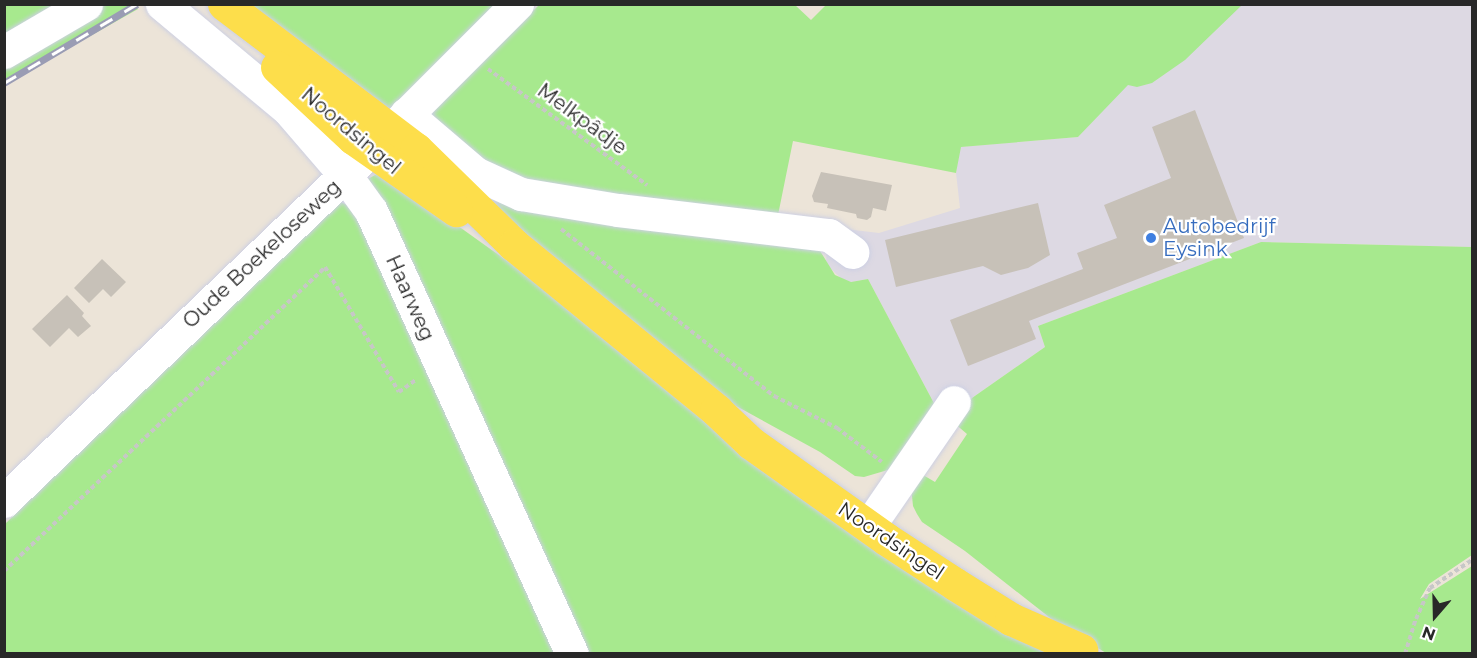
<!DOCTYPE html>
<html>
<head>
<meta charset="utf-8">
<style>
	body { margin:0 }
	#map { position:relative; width:1477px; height:658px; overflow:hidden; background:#ece4d8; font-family:Montserrat,sans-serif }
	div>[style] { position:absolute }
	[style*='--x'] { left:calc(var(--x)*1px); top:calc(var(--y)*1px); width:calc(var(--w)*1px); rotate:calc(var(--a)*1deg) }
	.industrial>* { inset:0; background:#ddd9e3 }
	.green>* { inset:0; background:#a7e98e }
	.building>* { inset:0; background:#c7c1b8 }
	.path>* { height:4px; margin-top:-2px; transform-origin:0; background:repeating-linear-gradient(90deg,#c7c7c7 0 4.5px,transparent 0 7.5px) }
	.roads { filter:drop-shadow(0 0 2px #cdd0e3) drop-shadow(0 0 2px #cdd0e3) }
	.minor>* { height:33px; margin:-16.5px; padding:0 16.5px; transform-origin:16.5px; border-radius:16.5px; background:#fff }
	.major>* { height:33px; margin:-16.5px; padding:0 16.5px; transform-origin:16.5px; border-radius:16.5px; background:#fdde4b }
	.rail>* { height:7px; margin-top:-3.5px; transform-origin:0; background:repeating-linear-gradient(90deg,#fff 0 14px,#9a9cb4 0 28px); box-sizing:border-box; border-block:2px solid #9a9cb4 }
	.dots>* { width:16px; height:16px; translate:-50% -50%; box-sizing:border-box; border:3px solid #fff; border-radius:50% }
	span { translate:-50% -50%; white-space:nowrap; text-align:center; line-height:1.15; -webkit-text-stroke:4.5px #fff; paint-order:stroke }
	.street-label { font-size:20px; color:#282828 }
	.shop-label { font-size:20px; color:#366cbe }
	.left { translate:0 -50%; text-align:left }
	.frame { position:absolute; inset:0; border:6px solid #282828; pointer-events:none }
	.north { position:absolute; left:1405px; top:586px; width:60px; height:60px; -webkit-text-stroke:4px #fff; paint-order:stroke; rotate:200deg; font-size:16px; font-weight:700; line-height:24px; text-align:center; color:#282828 }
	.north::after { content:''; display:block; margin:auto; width:21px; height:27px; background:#282828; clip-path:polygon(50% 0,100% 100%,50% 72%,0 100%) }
</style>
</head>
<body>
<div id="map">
	<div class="industrial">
		<div style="clip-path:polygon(1219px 5px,1472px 5px,1472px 247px,1261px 242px,1038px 326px,1045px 347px,972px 398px,953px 422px,937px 409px,868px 279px,851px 282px,843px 280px,830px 268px,826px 261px,829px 227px,879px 233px,960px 208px,956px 173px,960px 147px,1078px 137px,1128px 84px)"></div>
	</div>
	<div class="green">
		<div style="clip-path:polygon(5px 4px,57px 5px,5px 35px)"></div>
		<div style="clip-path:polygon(827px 4px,1242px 5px,1185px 60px,1152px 83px,1137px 87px,1128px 85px,1078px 137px,961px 147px,956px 173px,793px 141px,777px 220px,523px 188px,420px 114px,487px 56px,539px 5px,795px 5px,811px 20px)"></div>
		<div style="clip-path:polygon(90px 5px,135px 5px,138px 9px,5px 84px,4px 54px)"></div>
		<div style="clip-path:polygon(241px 5px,502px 5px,387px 115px)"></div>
		<div style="clip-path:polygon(411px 128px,474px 178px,817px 246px,835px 275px,851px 282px,868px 279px,937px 409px,898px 467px,864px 477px,855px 476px,820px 452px,727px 401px,552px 262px)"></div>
		<div style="clip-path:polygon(375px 175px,388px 176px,1057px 653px,583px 653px,366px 180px)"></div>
		<div style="clip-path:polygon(337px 200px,347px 205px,374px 235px,566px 653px,5px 654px,5px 524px)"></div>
		<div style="clip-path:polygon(1261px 242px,1472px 247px,1472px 555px,1429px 584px,1420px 599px,1472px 566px,1472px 653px,1106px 653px,1054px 621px,965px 551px,922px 522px,917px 514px,913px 506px,911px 487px,918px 472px,935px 482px,967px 434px,953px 422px,972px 398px,1045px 347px,1038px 326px)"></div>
	</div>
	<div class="building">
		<div style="clip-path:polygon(1195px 110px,1244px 238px,1029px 321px,1036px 339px,968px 366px,950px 320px,1083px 269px,1077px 253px,1117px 238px,1104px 205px,1171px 178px,1152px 127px)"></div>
		<div style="clip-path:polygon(821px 172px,892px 185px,886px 211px,873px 208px,871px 217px,867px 220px,857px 218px,856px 214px,827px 208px,828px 204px,814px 202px,812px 196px)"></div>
		<div style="clip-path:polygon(1038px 203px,1050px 255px,1028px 268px,1001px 275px,983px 266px,896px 287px,885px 240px)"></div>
		<div style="clip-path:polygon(102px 259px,126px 282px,111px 297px,103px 289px,89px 303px,74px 288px)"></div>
		<div style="clip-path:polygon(67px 295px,84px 313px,82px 316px,91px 326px,78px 337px,69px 328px,50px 347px,32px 329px)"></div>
	</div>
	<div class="path">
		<div style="--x:488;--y:69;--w:197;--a:36.1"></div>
		<div style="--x:561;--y:229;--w:271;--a:38.1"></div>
		<div style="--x:774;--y:396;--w:71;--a:26.9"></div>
		<div style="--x:837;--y:428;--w:56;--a:37.1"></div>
		<div style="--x:4;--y:571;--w:442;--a:-43.4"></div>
		<div style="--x:325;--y:267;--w:145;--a:59.4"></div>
		<div style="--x:399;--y:392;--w:22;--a:-36"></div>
		<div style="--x:1405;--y:654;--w:37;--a:-73"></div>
		<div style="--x:1416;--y:619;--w:34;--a:-66"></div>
		<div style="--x:1430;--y:588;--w:50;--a:-33.7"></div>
	</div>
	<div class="roads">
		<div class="minor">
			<div style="--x:162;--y:4;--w:164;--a:39.8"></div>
			<div style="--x:288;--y:109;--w:87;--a:49.2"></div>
			<div style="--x:345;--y:175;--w:44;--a:54.2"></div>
			<div style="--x:371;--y:211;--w:486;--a:65.6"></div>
			<div style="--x:4;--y:52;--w:95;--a:-30.3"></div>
			<div style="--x:406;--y:114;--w:91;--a:40.5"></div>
			<div style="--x:475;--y:173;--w:51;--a:24.5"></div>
			<div style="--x:521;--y:194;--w:98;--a:9.4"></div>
			<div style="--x:618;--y:210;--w:212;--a:6.8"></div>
			<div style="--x:829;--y:235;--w:29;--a:36"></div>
			<div style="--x:4;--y:501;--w:506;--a:-43.72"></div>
			<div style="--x:370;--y:151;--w:208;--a:-45"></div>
			<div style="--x:879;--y:511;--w:132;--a:-55.5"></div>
		</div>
		<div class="major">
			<div style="--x:224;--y:4;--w:241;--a:37.1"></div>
			<div style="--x:416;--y:149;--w:137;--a:44.4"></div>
			<div style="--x:514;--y:245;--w:261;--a:39.2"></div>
			<div style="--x:716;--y:410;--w:48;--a:43.3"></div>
			<div style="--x:751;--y:443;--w:166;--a:35.4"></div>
			<div style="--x:886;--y:539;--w:82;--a:33.1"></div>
			<div style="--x:955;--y:584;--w:66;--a:32"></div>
			<div style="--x:1011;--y:619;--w:77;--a:23.9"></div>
			<div style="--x:277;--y:67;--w:104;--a:43.1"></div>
			<div style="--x:353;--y:138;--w:126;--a:35"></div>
		</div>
	</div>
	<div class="rail">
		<div style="--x:4;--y:83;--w:155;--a:-30.7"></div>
	</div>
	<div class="dots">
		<div style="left:1151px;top:238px;background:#3f7fe0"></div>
	</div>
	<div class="street-label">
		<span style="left:582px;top:119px;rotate:36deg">Melkpâdje</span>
		<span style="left:351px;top:131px;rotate:40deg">Noordsingel</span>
		<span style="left:262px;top:254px;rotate:-43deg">Oude Boekeloseweg</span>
		<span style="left:410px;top:298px;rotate:66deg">Haarweg</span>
		<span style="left:891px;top:541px;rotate:34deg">Noordsingel</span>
	</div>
	<div class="shop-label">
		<span class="left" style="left:1163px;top:238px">Autobedrijf<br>Eysink</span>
	</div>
	<div class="frame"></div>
	<div class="north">N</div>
</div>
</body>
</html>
